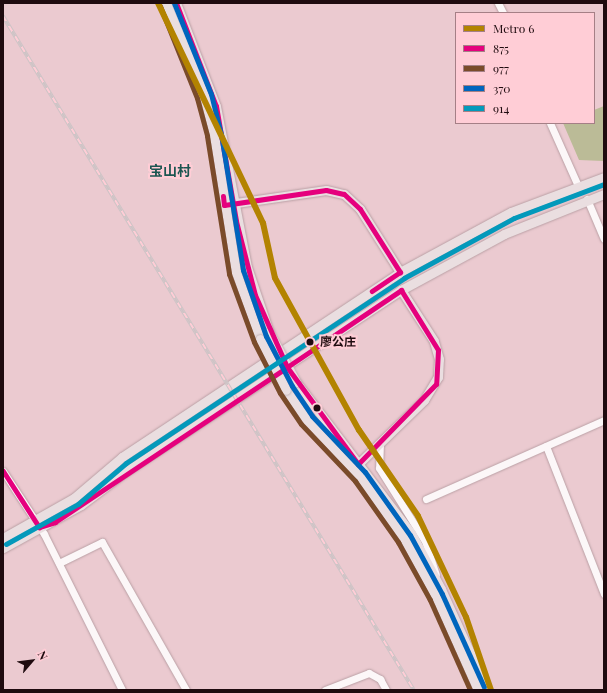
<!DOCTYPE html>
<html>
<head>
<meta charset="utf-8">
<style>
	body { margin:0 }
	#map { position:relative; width:607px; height:693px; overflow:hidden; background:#ebcad0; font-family:"Playfair Display","Noto Sans SC",serif }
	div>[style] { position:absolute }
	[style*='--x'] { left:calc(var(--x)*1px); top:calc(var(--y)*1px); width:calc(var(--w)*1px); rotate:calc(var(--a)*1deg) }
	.green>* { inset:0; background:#bbbb97 }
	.roads { filter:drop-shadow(0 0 1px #baa0a5) drop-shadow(0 0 1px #baa0a5) }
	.minor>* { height:7px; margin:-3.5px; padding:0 3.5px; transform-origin:3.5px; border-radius:3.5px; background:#fcf7f8 }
	.major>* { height:9px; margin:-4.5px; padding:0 4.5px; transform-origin:4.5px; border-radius:4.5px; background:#eadee0 }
	.rail>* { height:3.5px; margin-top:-1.75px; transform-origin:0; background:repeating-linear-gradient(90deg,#ffcdd6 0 6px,#cec4c6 0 12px); box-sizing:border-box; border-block:1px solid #cec4c6 }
	.bridges { filter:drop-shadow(0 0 1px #c2b2b5) drop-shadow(0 0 1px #c2b2b5) }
	.major-bridge>* { height:9px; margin:-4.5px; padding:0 4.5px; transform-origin:4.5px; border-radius:4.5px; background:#eadee0 }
	.bus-1>* { height:5px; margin:-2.5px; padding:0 2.5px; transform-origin:2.5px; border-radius:2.5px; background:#e5007d }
	.bus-2>* { height:5px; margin:-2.5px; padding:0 2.5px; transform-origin:2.5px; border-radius:2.5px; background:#7a4b2a }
	.bus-3>* { height:5px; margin:-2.5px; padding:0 2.5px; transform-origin:2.5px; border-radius:2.5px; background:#0065bd }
	.bus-4>* { height:5px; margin:-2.5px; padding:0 2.5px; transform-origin:2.5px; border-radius:2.5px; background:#0399bb }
	.metro-1>* { height:6px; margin:-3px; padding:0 3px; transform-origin:3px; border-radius:3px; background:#b38301 }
	.dots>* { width:11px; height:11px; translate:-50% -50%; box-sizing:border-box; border:2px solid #ffcdd6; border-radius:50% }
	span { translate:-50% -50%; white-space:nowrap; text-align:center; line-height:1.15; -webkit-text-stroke:4px #ffcdd6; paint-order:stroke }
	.stop-label { font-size:12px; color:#1f0b0f; font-weight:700 }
	.left { translate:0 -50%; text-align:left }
	.quarter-label { font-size:14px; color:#1c5651; font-weight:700 }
	.frame { position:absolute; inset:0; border:4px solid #1f0b0f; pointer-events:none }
	.legend { position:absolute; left:455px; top:12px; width:140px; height:112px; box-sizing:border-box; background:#ffcdd6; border:1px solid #a57f86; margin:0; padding:5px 7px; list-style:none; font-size:12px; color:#1f0b0f }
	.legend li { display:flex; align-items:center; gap:8px; height:20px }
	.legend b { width:20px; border:1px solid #a57f86 }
	.north { position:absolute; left:12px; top:641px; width:40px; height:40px; -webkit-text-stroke:3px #ffcdd6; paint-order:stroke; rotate:62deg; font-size:11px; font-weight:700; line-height:16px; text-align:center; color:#1f0b0f }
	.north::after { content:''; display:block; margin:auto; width:14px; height:18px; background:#1f0b0f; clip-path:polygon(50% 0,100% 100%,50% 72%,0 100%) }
</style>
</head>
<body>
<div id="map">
	<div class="green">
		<div style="clip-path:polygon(604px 106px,604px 161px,579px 160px,563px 123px,594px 123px,594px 110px)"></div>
	</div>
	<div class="roads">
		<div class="minor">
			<div style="--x:498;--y:3;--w:11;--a:63"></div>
			<div style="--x:550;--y:123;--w:69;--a:66"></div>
			<div style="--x:587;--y:199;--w:43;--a:67"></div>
			<div style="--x:380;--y:443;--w:25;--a:92"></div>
			<div style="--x:379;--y:468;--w:86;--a:57.8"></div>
			<div style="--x:425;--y:541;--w:35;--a:72"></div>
			<div style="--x:546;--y:446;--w:159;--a:68.6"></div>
			<div style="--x:3;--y:471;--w:75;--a:56.9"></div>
			<div style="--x:44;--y:534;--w:174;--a:63.4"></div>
			<div style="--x:426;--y:499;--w:195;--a:-23.9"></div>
			<div style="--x:59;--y:563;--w:48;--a:-26"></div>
			<div style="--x:102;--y:542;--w:170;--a:60.4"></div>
			<div style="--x:325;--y:690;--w:47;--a:-21.1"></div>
			<div style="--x:369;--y:673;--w:13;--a:29"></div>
			<div style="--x:380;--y:679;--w:13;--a:61"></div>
		</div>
		<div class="major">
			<div style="--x:166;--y:3;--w:100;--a:67.8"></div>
			<div style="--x:204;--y:96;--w:40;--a:75.6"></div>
			<div style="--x:214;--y:135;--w:139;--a:80.9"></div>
			<div style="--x:236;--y:272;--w:71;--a:70.3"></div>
			<div style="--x:176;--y:3;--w:110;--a:68.8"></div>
			<div style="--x:216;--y:106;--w:164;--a:79.1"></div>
			<div style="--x:247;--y:267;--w:69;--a:71.3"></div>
			<div style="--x:229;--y:204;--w:98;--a:-8.2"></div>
			<div style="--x:326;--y:190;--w:18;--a:13"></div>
			<div style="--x:344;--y:194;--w:22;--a:43"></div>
			<div style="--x:360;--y:209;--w:75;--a:57.6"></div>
			<div style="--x:296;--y:382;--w:190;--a:52.7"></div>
			<div style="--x:411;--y:533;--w:64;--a:61.8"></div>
			<div style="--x:441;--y:589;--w:111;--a:65.5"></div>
			<div style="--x:286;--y:390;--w:37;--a:55"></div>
			<div style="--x:307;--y:420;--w:78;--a:47.1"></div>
			<div style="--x:360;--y:477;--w:75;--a:54.2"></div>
			<div style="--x:404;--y:538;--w:67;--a:61.5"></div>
			<div style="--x:436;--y:597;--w:102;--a:65.7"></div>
			<div style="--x:354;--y:468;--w:98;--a:-44.2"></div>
			<div style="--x:424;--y:400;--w:27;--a:-59"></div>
			<div style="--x:438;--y:377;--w:18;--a:-87"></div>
			<div style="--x:439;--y:359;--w:19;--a:-106"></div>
			<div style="--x:434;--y:341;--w:61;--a:-122.9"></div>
			<div style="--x:3;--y:538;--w:81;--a:-29.4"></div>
			<div style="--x:74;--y:498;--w:63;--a:-40.5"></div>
			<div style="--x:122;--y:457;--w:334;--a:-33.6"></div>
			<div style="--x:400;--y:272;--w:126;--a:-28.4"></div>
			<div style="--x:511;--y:212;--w:99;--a:-20.6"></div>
			<div style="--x:3;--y:548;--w:89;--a:-28.9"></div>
			<div style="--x:81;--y:505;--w:55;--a:-36.9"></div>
			<div style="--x:125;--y:472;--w:331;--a:-33.4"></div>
			<div style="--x:401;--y:290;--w:117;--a:-28.5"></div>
			<div style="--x:504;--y:234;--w:108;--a:-21.8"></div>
		</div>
	</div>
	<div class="rail">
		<div style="--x:3;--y:16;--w:789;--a:58.63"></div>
	</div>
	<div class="bridges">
		<div class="major-bridge">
			<div style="--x:269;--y:332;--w:57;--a:61.6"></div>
			<div style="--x:260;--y:339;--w:57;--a:63"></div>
		</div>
	</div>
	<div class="bus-1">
		<div style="--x:176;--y:3;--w:110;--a:68.8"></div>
		<div style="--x:216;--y:106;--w:117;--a:80.1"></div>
		<div style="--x:236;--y:221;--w:76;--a:75.6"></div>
		<div style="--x:255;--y:295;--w:79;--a:66"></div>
		<div style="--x:223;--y:196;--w:9;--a:84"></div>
		<div style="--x:224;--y:205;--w:103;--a:-8.4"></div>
		<div style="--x:326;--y:190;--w:18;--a:13"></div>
		<div style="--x:344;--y:194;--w:22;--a:43"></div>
		<div style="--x:360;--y:209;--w:75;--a:57.6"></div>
		<div style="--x:400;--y:272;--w:34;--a:146"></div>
		<div style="--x:401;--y:290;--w:70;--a:58.3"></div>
		<div style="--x:438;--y:350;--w:34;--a:93"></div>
		<div style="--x:436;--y:384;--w:112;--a:134.3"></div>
		<div style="--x:358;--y:464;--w:120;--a:-126.2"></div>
		<div style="--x:287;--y:367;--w:138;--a:-34"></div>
		<div style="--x:3;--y:471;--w:67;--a:57.3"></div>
		<div style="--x:39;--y:527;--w:17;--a:-17"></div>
		<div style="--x:55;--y:522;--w:279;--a:-33.7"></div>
	</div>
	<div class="bus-2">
		<div style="--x:160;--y:6;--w:99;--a:68.1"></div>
		<div style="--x:197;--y:98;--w:39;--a:75"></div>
		<div style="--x:207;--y:136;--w:140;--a:80.9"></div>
		<div style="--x:229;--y:274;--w:72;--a:69.8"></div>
		<div style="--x:254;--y:342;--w:57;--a:63"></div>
		<div style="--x:280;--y:393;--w:37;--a:56"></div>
		<div style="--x:301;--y:424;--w:79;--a:46.5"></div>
		<div style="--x:355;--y:481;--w:75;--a:54.8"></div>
		<div style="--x:398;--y:542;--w:66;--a:61.1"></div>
		<div style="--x:430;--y:600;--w:98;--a:66"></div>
	</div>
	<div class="bus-3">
		<div style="--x:174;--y:3;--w:98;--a:67.9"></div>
		<div style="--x:211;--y:94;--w:41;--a:76"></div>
		<div style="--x:221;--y:134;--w:138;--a:80.8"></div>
		<div style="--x:243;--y:270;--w:70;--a:70.8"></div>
		<div style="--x:266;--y:336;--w:56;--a:62.5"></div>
		<div style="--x:292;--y:386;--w:36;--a:56"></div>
		<div style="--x:312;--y:416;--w:77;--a:46.6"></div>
		<div style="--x:365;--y:472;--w:77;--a:54.5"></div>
		<div style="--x:410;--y:535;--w:67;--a:61.5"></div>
		<div style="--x:442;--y:594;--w:102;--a:65.7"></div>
	</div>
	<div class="bus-4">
		<div style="--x:6;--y:544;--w:82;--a:-29.1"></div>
		<div style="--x:78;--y:504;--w:63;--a:-40.5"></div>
		<div style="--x:126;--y:463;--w:334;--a:-33.6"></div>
		<div style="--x:404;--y:278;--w:125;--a:-28.6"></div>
		<div style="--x:514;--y:218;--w:96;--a:-20.7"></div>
	</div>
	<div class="metro-1">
		<div style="--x:158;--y:3;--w:244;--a:64.5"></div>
		<div style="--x:263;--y:223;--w:56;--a:77.7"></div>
		<div style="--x:275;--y:278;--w:174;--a:61.1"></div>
		<div style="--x:359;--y:430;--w:104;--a:55.5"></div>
		<div style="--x:418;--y:516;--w:112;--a:64.6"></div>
		<div style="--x:466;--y:617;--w:77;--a:71.1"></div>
	</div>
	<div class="dots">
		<div style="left:310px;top:342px;background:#1f0b0f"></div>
		<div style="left:317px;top:408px;background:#1f0b0f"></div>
	</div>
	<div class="stop-label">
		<span class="left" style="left:320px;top:342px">廖公庄</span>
	</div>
	<div class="quarter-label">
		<span style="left:170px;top:171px">宝山村</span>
	</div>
	<div class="frame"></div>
	<ul class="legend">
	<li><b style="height:5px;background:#b38301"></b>Metro 6</li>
	<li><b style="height:5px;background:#e5007d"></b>875</li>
	<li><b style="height:5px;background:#7a4b2a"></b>977</li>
	<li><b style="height:5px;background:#0065bd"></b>370</li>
	<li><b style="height:5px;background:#0399bb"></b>914</li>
	</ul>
	<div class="north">N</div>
</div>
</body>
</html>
